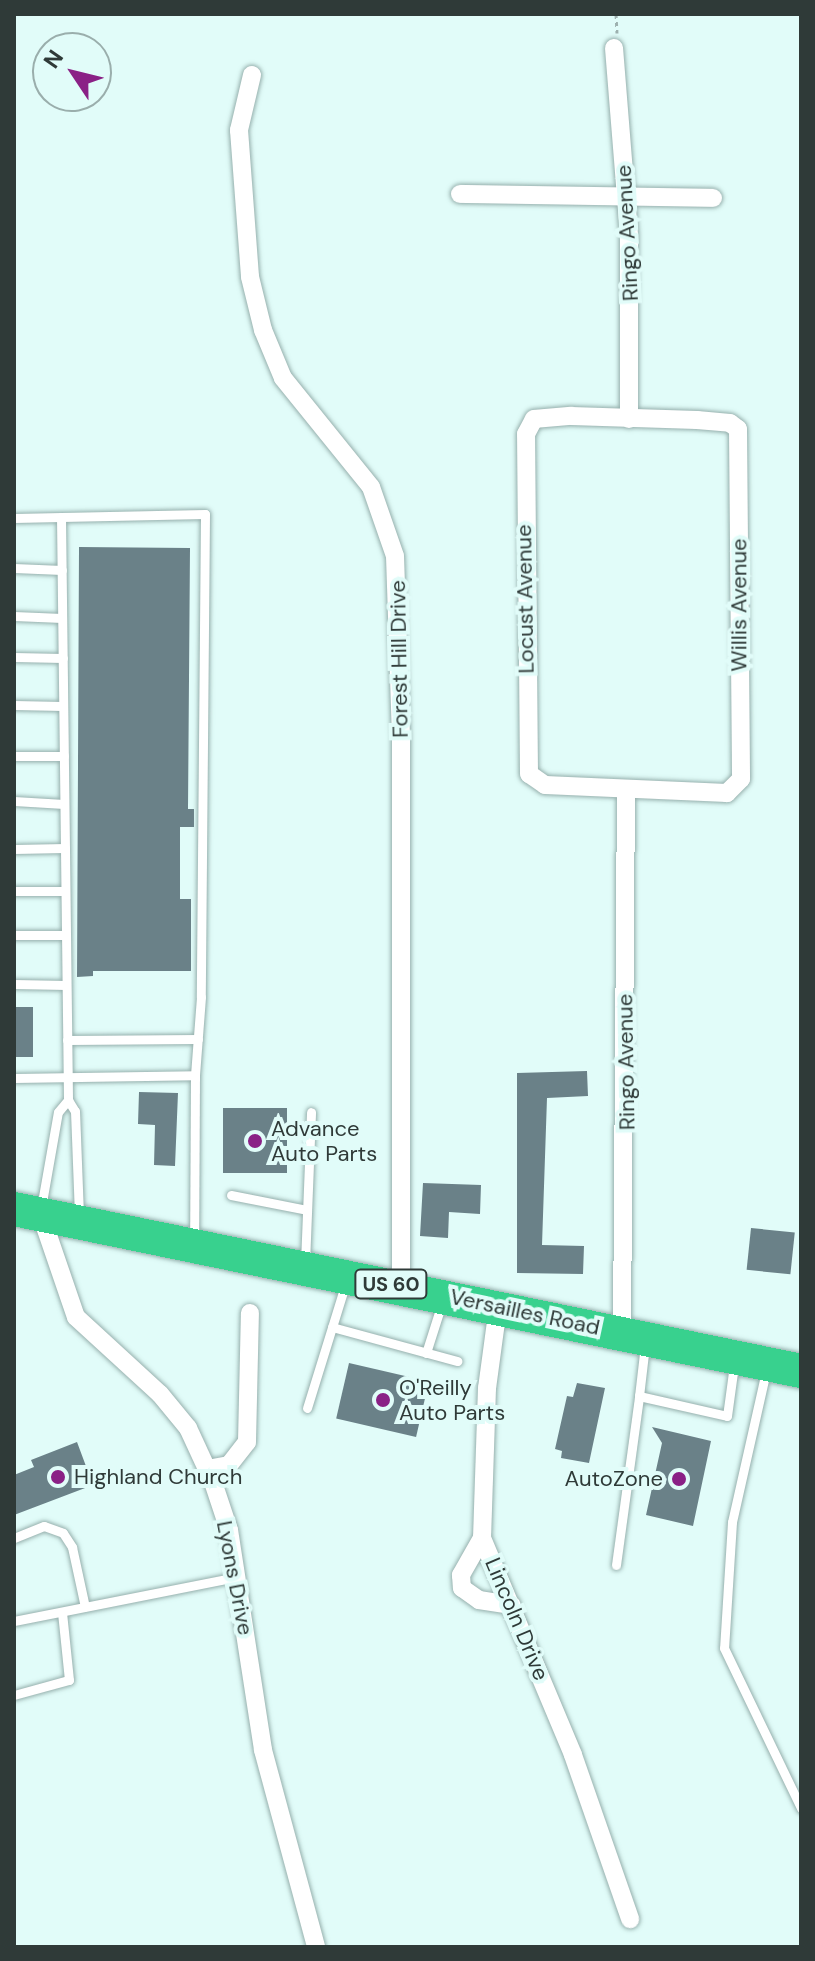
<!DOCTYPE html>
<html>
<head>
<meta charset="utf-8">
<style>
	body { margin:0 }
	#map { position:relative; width:815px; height:1961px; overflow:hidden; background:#e1fcf9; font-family:"DM Sans",sans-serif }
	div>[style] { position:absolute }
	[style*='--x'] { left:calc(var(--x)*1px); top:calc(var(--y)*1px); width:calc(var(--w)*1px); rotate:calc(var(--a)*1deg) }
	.building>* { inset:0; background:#6a8188; transform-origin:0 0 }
	.path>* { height:3px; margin-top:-1.5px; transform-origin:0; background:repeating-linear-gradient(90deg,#9db1af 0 4px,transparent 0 8px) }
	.roads { filter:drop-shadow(0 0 2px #96b0ad) drop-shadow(0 0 2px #96b0ad) }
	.lane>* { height:9px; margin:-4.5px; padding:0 4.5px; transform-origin:4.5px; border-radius:4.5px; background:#fff }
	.street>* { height:18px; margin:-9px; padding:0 9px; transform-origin:9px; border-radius:9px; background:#fff }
	.highway>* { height:34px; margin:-17px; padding:0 17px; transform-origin:17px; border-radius:17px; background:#38d18e }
	.dots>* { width:22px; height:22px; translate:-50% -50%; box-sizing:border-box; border:4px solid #e1fcf9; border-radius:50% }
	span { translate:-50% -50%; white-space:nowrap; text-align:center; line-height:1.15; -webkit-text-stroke:8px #e1fcf9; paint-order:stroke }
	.shield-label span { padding:2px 6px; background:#e1fcf9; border:2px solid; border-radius:6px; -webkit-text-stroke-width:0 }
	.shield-label { font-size:20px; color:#2f3a38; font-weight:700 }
	.street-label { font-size:22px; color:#2f3a38 }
	.poi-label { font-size:22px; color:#2f3a38 }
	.left { translate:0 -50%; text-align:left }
	.right { translate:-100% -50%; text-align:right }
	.frame { position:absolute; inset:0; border:16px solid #2f3a38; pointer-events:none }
	.north { position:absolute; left:32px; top:32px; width:80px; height:80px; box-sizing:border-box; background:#e1fcf9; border:2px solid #9aaeac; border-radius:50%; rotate:305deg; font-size:22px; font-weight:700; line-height:32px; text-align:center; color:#2f3a38 }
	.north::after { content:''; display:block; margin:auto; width:28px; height:36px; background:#8a2186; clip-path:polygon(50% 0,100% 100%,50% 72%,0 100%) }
</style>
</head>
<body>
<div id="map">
	<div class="building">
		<div style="clip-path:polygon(79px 547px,190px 548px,188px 809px,194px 809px,194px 827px,180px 827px,180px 899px,191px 899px,191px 971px,93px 971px,93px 976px,77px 977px)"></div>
		<div style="left:14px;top:1007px;width:19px;height:50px"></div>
		<div style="clip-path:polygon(587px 1071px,588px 1096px,547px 1098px,542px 1245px,584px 1246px,583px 1274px,517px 1273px,517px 1073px)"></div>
		<div style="clip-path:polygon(139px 1092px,178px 1093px,175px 1166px,154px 1165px,155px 1125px,138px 1124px)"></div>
		<div style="left:287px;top:1108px;width:65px;height:64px;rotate:90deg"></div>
		<div style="clip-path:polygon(423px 1183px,481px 1185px,480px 1214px,449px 1212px,448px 1238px,420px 1236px)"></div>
		<div style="left:751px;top:1228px;width:44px;height:42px;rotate:6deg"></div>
		<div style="left:349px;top:1363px;width:82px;height:57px;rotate:13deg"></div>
		<div style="clip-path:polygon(577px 1383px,605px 1388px,589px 1463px,561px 1458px,562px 1451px,555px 1449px,567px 1396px,573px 1397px)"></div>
		<div style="clip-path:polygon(652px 1427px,711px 1441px,693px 1526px,646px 1515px,662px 1443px)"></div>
		<div style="clip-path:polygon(77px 1442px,93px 1485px,14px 1515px,14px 1475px,34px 1467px,31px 1460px)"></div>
	</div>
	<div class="path">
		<div style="--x:616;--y:14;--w:19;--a:87"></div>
	</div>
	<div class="roads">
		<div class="lane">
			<div style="--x:61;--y:517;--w:583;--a:89.31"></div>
			<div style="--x:68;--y:1100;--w:13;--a:58"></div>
			<div style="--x:75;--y:1111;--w:106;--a:87.8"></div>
			<div style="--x:14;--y:518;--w:191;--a:-1.2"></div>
			<div style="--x:205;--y:514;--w:483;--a:90.5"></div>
			<div style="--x:201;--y:997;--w:78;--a:94.4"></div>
			<div style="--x:14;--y:568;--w:48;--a:2.4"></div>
			<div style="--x:14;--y:616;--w:48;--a:2.4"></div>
			<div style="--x:14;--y:657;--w:49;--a:1.2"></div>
			<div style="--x:14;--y:705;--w:49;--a:1.2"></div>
			<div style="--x:14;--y:756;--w:50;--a:0"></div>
			<div style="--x:14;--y:801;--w:50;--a:3.4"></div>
			<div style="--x:14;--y:849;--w:51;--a:-1.1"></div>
			<div style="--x:14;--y:891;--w:51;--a:0"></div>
			<div style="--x:14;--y:935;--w:52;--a:0"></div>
			<div style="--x:14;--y:984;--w:52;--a:1.1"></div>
			<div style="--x:67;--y:1040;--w:131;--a:-0.4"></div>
			<div style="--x:14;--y:1078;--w:181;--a:-0.9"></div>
			<div style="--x:195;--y:1075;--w:165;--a:90.3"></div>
			<div style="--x:231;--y:1195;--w:77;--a:11.2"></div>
			<div style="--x:41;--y:1208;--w:97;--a:-80"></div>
			<div style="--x:58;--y:1112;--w:16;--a:-50"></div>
			<div style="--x:305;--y:1263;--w:151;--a:-87.7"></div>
			<div style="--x:332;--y:1327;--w:130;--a:15.2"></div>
			<div style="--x:645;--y:1345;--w:51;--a:96.7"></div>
			<div style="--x:639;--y:1396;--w:90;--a:12.8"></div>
			<div style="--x:727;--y:1416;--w:51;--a:-82.2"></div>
			<div style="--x:426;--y:1353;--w:52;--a:-72.3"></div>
			<div style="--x:766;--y:1371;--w:155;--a:102.7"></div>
			<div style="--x:732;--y:1522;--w:126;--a:93.6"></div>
			<div style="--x:724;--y:1648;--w:178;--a:64.3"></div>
			<div style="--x:307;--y:1408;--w:129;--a:-72.8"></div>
			<div style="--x:14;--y:1538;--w:32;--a:-22"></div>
			<div style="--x:44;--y:1526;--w:20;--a:20"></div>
			<div style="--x:63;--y:1533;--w:17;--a:57"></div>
			<div style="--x:72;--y:1547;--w:61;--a:77.8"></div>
			<div style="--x:616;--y:1565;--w:171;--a:-82.2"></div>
			<div style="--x:14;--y:1621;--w:226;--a:-11.2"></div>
			<div style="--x:14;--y:1695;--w:57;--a:-15.3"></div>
			<div style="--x:69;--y:1680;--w:68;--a:-95.9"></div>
		</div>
		<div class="street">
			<div style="--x:614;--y:48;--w:189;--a:85.4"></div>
			<div style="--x:629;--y:236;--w:183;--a:90"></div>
			<div style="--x:252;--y:75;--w:57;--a:103.3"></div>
			<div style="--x:239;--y:130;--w:147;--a:85.7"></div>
			<div style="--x:250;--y:277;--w:55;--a:76.2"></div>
			<div style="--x:263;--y:330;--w:52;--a:67.4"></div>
			<div style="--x:283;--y:378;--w:140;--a:51.1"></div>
			<div style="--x:371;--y:487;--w:73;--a:70.8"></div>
			<div style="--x:395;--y:556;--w:179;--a:88.1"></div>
			<div style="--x:401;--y:735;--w:551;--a:90"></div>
			<div style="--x:460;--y:194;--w:253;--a:0.9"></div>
			<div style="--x:571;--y:416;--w:126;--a:1.8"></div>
			<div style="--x:697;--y:420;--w:33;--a:5"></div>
			<div style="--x:730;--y:423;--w:10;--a:37"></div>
			<div style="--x:738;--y:429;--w:350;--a:89.5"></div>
			<div style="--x:741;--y:779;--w:20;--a:135"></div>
			<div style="--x:727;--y:793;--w:182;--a:-177.5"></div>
			<div style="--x:545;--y:785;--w:19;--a:-145"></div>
			<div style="--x:529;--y:774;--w:340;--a:-90.5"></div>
			<div style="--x:526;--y:434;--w:17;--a:-62"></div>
			<div style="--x:534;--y:419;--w:37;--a:-5"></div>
			<div style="--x:40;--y:1212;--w:111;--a:71.1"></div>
			<div style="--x:76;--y:1317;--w:114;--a:42.5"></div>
			<div style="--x:160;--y:1394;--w:44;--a:50.5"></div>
			<div style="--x:188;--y:1428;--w:60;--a:65.2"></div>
			<div style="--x:213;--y:1482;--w:51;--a:71.6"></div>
			<div style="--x:229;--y:1530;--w:223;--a:81.2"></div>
			<div style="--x:263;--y:1750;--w:204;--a:74.9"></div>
			<div style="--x:498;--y:1307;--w:82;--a:97.7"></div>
			<div style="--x:487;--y:1388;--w:150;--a:91.9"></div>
			<div style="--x:482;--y:1538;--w:235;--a:67.2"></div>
			<div style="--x:573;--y:1755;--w:174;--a:70.8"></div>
			<div style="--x:622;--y:1332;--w:541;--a:-89.58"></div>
			<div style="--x:207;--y:1469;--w:22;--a:-10"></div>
			<div style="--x:229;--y:1465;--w:29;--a:-52"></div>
			<div style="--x:247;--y:1442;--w:129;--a:-88.7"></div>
			<div style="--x:482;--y:1538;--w:43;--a:119.6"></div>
			<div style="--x:461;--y:1575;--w:13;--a:86"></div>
			<div style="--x:462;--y:1588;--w:21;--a:35"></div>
			<div style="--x:479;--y:1600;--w:33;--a:9"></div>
		</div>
		<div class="highway">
			<div style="--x:14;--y:1209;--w:804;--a:11.63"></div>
		</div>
	</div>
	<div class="dots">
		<div style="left:255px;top:1141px;background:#8a2186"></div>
		<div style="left:383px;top:1400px;background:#8a2186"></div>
		<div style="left:58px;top:1477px;background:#8a2186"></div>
		<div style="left:679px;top:1479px;background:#8a2186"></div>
	</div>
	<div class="shield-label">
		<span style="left:391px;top:1284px">US 60</span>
	</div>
	<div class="street-label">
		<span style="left:627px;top:233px;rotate:-93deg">Ringo Avenue</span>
		<span style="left:525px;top:599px;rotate:-91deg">Locust Avenue</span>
		<span style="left:739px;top:605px;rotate:-90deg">Willis Avenue</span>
		<span style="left:399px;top:659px;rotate:-91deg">Forest Hill Drive</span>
		<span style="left:626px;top:1062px;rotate:-91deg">Ringo Avenue</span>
		<span style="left:525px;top:1312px;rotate:12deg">Versailles Road</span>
		<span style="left:235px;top:1578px;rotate:79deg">Lyons Drive</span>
		<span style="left:517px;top:1619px;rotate:67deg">Lincoln Drive</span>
	</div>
	<div class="poi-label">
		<span class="left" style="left:271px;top:1141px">Advance<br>Auto Parts</span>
		<span class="left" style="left:399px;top:1400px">O'Reilly<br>Auto Parts</span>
		<span class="left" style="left:74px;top:1477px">Highland Church</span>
		<span class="right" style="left:663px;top:1479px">AutoZone</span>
	</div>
	<div class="frame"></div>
	<div class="north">N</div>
</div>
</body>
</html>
